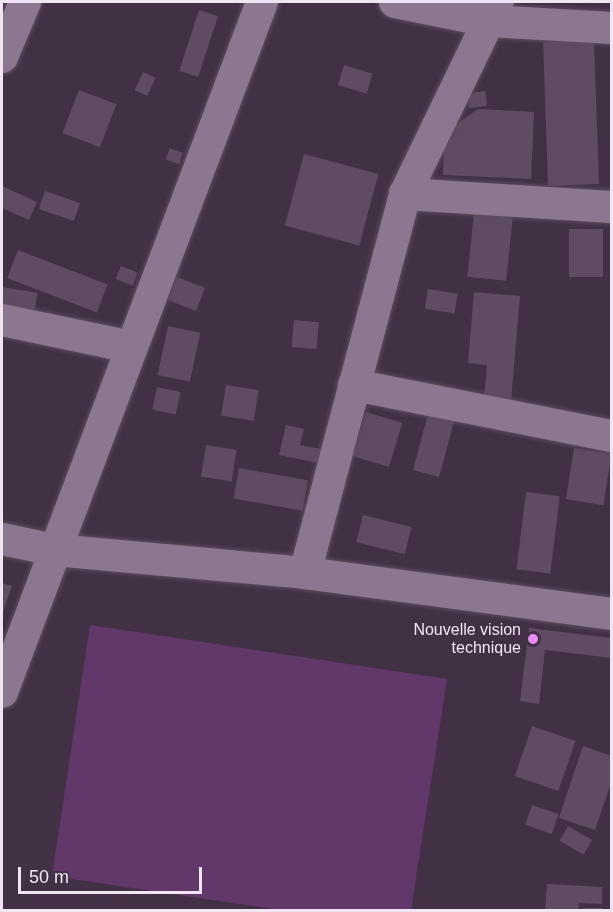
<!DOCTYPE html>
<html>
<head>
<meta charset="utf-8">
<style>
	body { margin:0 }
	#map { position:relative; width:613px; height:912px; overflow:hidden; background:#423045; font-family:Helvetica,sans-serif }
	div>[style] { position:absolute }
	[style*='--x'] { left:calc(var(--x)*1px); top:calc(var(--y)*1px); width:calc(var(--w)*1px); rotate:calc(var(--a)*1deg) }
	.green>* { inset:0; background:#62386a }
	.building>* { inset:0; background:#5f4c63; transform-origin:0 0 }
	.roads { filter:drop-shadow(0 0 2px #5c4d5f) drop-shadow(0 0 2px #5c4d5f) }
	.minor>* { height:32px; margin:-16px; padding:0 16px; transform-origin:16px; border-radius:16px; background:#8c7790 }
	.dots>* { width:16px; height:16px; translate:-50% -50%; box-sizing:border-box; border:3px solid #423045; border-radius:50% }
	span { translate:-50% -50%; white-space:nowrap; text-align:center; line-height:1.15; -webkit-text-stroke:4.5px #423045; paint-order:stroke }
	.poi-label { font-size:16px; color:#f1e5f3 }
	.right { translate:-100% -50%; text-align:right }
	.frame { position:absolute; inset:0; border:3px solid #f1e5f3; pointer-events:none }
	.scale { position:absolute; left:18px; top:867px; width:184px; height:27px; box-sizing:border-box; border:3px solid #f1e5f3; border-top:0; padding-left:8px; font-size:18px; line-height:21px; white-space:nowrap; color:#f1e5f3; -webkit-text-stroke:4px #423045; paint-order:stroke }
</style>
</head>
<body>
<div id="map">
	<div class="green">
		<div style="clip-path:polygon(90px 625px,447px 679px,411px 910px,280px 910px,52px 876px)"></div>
	</div>
	<div class="building">
		<div style="left:199px;top:10px;width:20px;height:64px;rotate:18deg"></div>
		<div style="left:594px;top:40px;width:144px;height:51px;rotate:88deg"></div>
		<div style="left:344px;top:65px;width:30px;height:21px;rotate:17deg"></div>
		<div style="left:143px;top:72px;width:14px;height:20px;rotate:25deg"></div>
		<div style="left:79px;top:90px;width:40px;height:46px;rotate:21deg"></div>
		<div style="left:485px;top:91px;width:15px;height:18px;rotate:82deg"></div>
		<div style="clip-path:polygon(478px 109px,534px 112px,531px 179px,443px 175px,444px 133px)"></div>
		<div style="left:170px;top:148px;width:14px;height:12px;rotate:21deg"></div>
		<div style="left:304px;top:154px;width:77px;height:74px;rotate:15deg"></div>
		<div style="clip-path:polygon(2px 186px,37px 202px,29px 220px,2px 208px)"></div>
		<div style="left:45px;top:191px;width:37px;height:19px;rotate:19deg"></div>
		<div style="left:474px;top:213px;width:39px;height:64px;rotate:6deg"></div>
		<div style="left:569px;top:229px;width:34px;height:48px"></div>
		<div style="left:18px;top:250px;width:96px;height:30px;rotate:21deg"></div>
		<div style="left:121px;top:266px;width:18px;height:14px;rotate:22deg"></div>
		<div style="left:177px;top:277px;width:30px;height:25px;rotate:21deg"></div>
		<div style="left:2px;top:287px;width:36px;height:24px;rotate:9deg"></div>
		<div style="left:428px;top:289px;width:30px;height:20px;rotate:9deg"></div>
		<div style="clip-path:polygon(474px 292px,520px 296px,511px 401px,484px 399px,487px 365px,468px 363px)"></div>
		<div style="left:294px;top:320px;width:25px;height:27px;rotate:5deg"></div>
		<div style="left:168px;top:326px;width:33px;height:50px;rotate:12deg"></div>
		<div style="left:226px;top:385px;width:33px;height:31px;rotate:9deg"></div>
		<div style="left:157px;top:387px;width:24px;height:23px;rotate:12deg"></div>
		<div style="left:366px;top:412px;width:38px;height:46px;rotate:17deg"></div>
		<div style="left:428px;top:414px;width:27px;height:58px;rotate:15deg"></div>
		<div style="clip-path:polygon(286px 425px,304px 429px,300px 445px,321px 449px,318px 463px,279px 455px)"></div>
		<div style="left:206px;top:445px;width:31px;height:32px;rotate:9deg"></div>
		<div style="left:574px;top:448px;width:38px;height:52px;rotate:9deg"></div>
		<div style="left:239px;top:468px;width:70px;height:31px;rotate:10deg"></div>
		<div style="left:526px;top:492px;width:34px;height:78px;rotate:7deg"></div>
		<div style="left:363px;top:515px;width:50px;height:28px;rotate:14deg"></div>
		<div style="clip-path:polygon(2px 583px,12px 586px,2px 615px)"></div>
		<div style="clip-path:polygon(529px 628px,612px 638px,612px 658px,545px 650px,539px 704px,520px 701px)"></div>
		<div style="left:532px;top:726px;width:46px;height:53px;rotate:19deg"></div>
		<div style="clip-path:polygon(583px 746px,612px 756px,612px 780px,595px 830px,559px 818px)"></div>
		<div style="left:532px;top:805px;width:28px;height:21px;rotate:19deg"></div>
		<div style="left:568px;top:826px;width:28px;height:17px;rotate:30deg"></div>
		<div style="clip-path:polygon(547px 884px,602px 887px,602px 904px,579px 903px,578px 910px,545px 910px)"></div>
		<div style="left:583px;top:908px;width:19px;height:2px"></div>
	</div>
	<div class="roads">
		<div class="minor">
			<div style="--x:395;--y:2;--w:96;--a:11.4"></div>
			<div style="--x:489;--y:21;--w:123;--a:3.3"></div>
			<div style="--x:2;--y:57;--w:60;--a:-67.3"></div>
			<div style="--x:405;--y:194;--w:207;--a:3.6"></div>
			<div style="--x:2;--y:320;--w:132;--a:11.8"></div>
			<div style="--x:354;--y:385;--w:263;--a:11.2"></div>
			<div style="--x:2;--y:539;--w:53;--a:11.9"></div>
			<div style="--x:54;--y:550;--w:252;--a:5.2"></div>
			<div style="--x:305;--y:573;--w:310;--a:7.6"></div>
			<div style="--x:305;--y:573;--w:392;--a:-75.2"></div>
			<div style="--x:405;--y:194;--w:213;--a:-64.2"></div>
			<div style="--x:2;--y:692;--w:737;--a:-69.35"></div>
		</div>
	</div>
	<div class="dots">
		<div style="left:533px;top:639px;background:#eb8dfb"></div>
	</div>
	<div class="poi-label">
		<span class="right" style="left:521px;top:639px">Nouvelle vision<br>technique</span>
	</div>
	<div class="frame"></div>
	<div class="scale">50 m</div>
</div>
</body>
</html>
